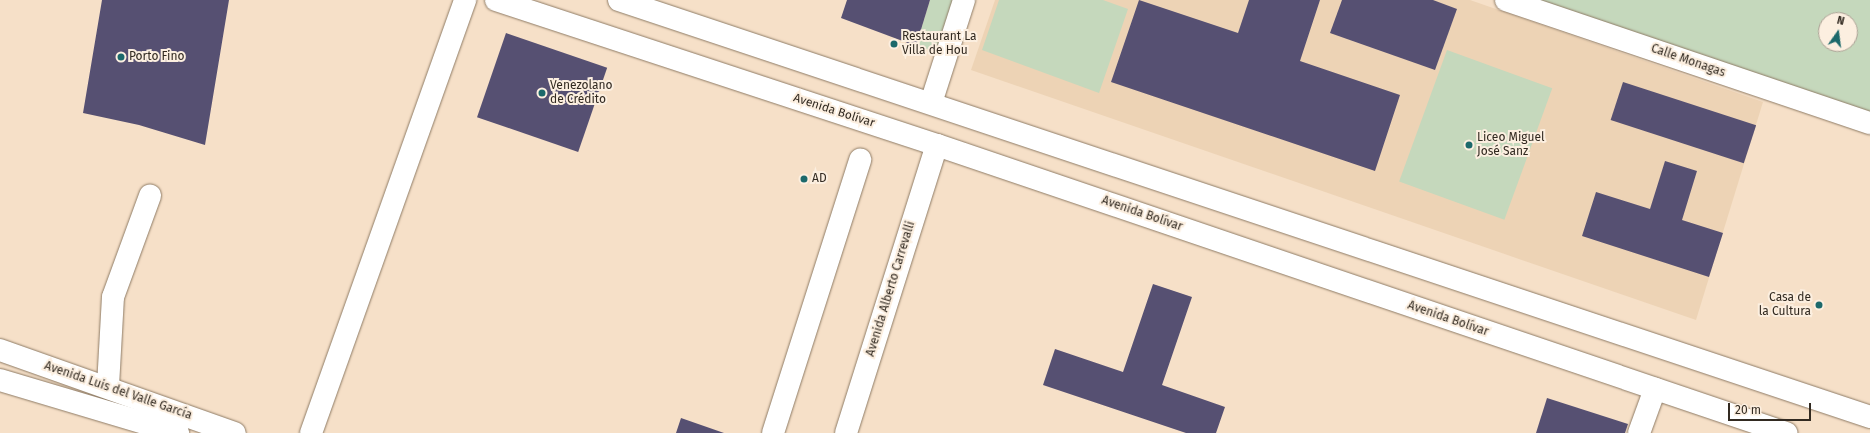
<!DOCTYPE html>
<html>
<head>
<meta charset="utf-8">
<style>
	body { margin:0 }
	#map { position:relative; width:1870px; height:433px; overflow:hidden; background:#f6e0c8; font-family:"Fira Sans",sans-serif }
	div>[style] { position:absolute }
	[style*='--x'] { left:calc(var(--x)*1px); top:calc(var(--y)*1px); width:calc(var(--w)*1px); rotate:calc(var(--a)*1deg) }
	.built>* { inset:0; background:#edd3b5 }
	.green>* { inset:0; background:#c5d8bc; transform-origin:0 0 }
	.building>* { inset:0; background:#565072; transform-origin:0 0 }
	.roads { filter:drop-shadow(0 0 1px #8e7b65) drop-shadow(0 0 1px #8e7b65) }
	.street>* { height:22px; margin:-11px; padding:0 11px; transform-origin:11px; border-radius:11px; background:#fff }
	.secondary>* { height:22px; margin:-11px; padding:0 11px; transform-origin:11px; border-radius:11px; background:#fff }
	.dots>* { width:11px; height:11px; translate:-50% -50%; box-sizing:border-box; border:2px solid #fcefe0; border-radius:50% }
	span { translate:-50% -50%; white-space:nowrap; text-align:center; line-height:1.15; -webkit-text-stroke:4px #fcefe0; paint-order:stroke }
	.poi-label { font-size:12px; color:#322a21 }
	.left { translate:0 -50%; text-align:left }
	.right { translate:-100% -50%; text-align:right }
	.street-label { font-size:12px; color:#322a21 }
	.north { position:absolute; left:1818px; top:12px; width:40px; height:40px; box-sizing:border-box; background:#fcefe0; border:1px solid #aba094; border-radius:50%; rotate:14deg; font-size:11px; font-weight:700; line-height:16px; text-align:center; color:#322a21 }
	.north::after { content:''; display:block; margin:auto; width:14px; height:18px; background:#1c696b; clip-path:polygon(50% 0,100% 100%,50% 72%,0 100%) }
	.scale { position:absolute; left:1728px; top:403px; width:83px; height:18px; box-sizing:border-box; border:2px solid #322a21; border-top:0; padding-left:5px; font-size:12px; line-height:14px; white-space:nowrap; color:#322a21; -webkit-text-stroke:3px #fcefe0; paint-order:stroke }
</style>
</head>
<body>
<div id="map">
	<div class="built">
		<div style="clip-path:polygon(995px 0,1470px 0,1763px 102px,1696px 320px,971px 70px)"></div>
	</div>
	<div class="green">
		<div style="clip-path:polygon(930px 0,964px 0,947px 55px,916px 46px)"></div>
		<div style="clip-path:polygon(999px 0,1103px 0,1128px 9px,1099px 93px,982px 50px)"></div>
		<div style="clip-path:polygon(evenodd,1506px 0,1870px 0,1870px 123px,1506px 0,1826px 20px,1850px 20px,1850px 44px,1826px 44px,1826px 20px)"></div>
		<div style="left:1447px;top:50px;width:112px;height:140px;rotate:20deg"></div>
	</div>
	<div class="building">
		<div style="clip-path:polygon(102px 0,229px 0,205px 145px,139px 125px,83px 113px)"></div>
		<div style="clip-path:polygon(847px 0,930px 0,916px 46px,841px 18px)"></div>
		<div style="clip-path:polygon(1139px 0,1238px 33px,1249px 0,1320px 0,1300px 61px,1400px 95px,1375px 171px,1111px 82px)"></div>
		<div style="clip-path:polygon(1342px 0,1433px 0,1457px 9px,1435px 70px,1330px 33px)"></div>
		<div style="left:506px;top:33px;width:107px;height:89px;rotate:19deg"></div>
		<div style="left:1623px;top:82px;width:140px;height:40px;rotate:18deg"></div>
		<div style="clip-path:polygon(1665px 161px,1697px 171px,1682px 220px,1723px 233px,1709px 277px,1582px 236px,1596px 192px,1650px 209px)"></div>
		<div style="clip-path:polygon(1153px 284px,1192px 297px,1162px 385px,1225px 407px,1216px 433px,1186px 433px,1043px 385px,1055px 349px,1123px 372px)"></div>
		<div style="clip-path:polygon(1547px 398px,1628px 424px,1625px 433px,1536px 433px)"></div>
		<div style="clip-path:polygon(681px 418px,724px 433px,676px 433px)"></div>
	</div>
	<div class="roads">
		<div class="street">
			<div style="--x:1506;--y:0;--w:384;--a:18.7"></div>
			<div style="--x:931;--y:103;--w:108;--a:-72.2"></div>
			<div style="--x:0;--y:350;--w:249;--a:19.5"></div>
			<div style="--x:0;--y:380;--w:186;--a:16.6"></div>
			<div style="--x:108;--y:386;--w:89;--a:-86.8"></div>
			<div style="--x:113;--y:297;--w:108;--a:-69.9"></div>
			<div style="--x:311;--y:433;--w:460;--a:-70.4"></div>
			<div style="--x:773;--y:433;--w:287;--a:-72.3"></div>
			<div style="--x:846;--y:433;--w:302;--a:-72.5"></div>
			<div style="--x:1639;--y:433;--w:47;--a:-70"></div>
		</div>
		<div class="secondary">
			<div style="--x:496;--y:0;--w:464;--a:18.2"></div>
			<div style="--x:937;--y:145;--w:897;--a:18.74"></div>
			<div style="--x:619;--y:0;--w:1319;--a:18.43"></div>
		</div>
	</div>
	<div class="dots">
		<div style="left:894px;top:44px;background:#1c696b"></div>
		<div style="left:121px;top:57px;background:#1c696b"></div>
		<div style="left:542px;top:93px;background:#1c696b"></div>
		<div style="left:1469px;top:145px;background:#1c696b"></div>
		<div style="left:804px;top:179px;background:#1c696b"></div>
		<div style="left:1819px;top:305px;background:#1c696b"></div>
	</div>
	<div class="poi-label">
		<span class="left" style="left:902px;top:44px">Restaurant La<br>Villa de Hou</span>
		<span class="left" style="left:129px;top:57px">Porto Fino</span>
		<span class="left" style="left:550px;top:93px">Venezolano<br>de Crédito</span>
		<span class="left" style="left:1477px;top:145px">Liceo Miguel<br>José Sanz</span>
		<span class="left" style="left:812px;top:179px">AD</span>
		<span class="right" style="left:1811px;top:305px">Casa de<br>la Cultura</span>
	</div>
	<div class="street-label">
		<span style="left:1688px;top:61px;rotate:19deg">Calle Monagas</span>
		<span style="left:834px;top:111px;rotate:18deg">Avenida Bolívar</span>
		<span style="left:1142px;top:214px;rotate:19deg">Avenida Bolívar</span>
		<span style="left:891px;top:289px;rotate:-73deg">Avenida Alberto Carrevalli</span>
		<span style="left:1448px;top:319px;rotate:19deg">Avenida Bolívar</span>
		<span style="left:118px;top:391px;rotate:19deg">Avenida Luis del Valle García</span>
	</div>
	<div class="north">N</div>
	<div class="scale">20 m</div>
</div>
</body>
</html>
